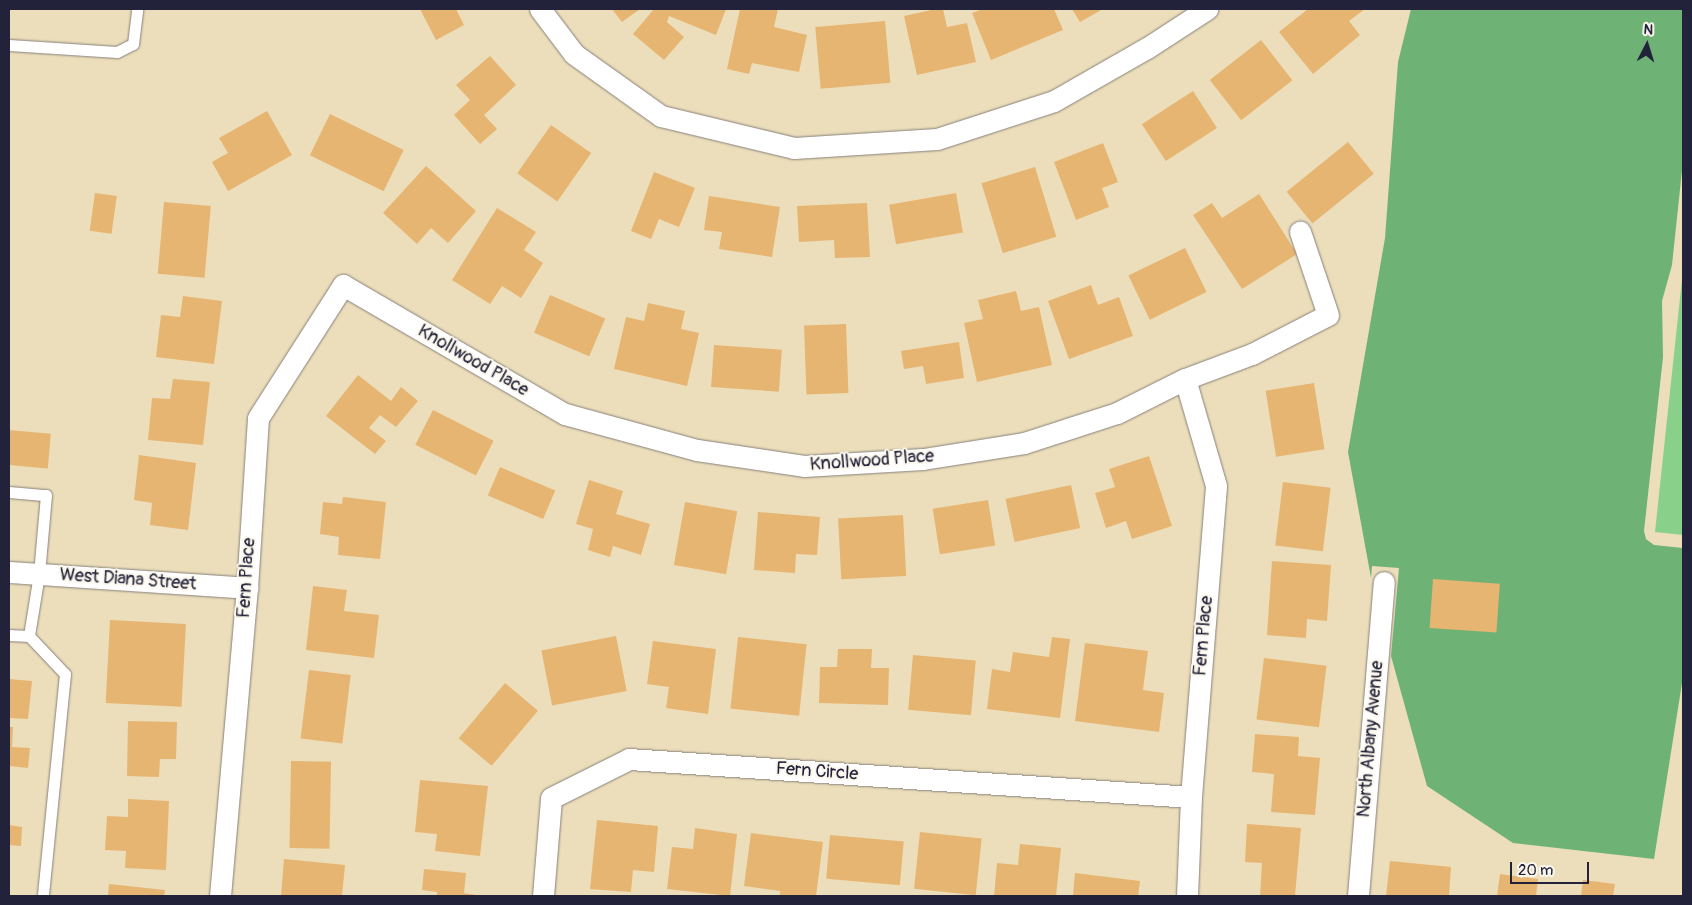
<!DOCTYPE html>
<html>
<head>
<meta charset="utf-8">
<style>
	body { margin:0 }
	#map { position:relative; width:1692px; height:905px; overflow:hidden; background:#ecdebb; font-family:Pangolin,sans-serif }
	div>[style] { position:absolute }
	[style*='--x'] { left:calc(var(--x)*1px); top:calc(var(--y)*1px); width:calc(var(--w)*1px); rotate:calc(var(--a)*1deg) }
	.green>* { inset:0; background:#89d08a }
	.forest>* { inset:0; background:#6eb276 }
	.building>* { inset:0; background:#e6b572; transform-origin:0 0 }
	.roads { filter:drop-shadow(0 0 1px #87807b) drop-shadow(0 0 1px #87807b) }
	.lane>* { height:11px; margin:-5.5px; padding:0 5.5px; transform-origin:5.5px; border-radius:5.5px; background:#fff }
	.street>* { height:21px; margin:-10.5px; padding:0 10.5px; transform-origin:10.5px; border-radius:10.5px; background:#fff }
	span { translate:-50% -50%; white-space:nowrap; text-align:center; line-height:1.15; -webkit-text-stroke:4px #fbf7ec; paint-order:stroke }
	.street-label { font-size:18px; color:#22223b }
	.frame { position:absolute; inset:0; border:10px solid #22223b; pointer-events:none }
	.north { position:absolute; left:1622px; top:20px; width:50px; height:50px; -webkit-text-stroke:4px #fbf7ec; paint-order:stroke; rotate:5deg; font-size:14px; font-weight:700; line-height:20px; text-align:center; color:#22223b }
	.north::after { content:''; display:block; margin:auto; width:18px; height:22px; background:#22223b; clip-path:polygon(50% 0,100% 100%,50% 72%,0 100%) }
	.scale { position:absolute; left:1510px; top:862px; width:79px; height:22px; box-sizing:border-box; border:2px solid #22223b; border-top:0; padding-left:6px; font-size:15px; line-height:18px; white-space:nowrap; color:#22223b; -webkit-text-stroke:4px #fbf7ec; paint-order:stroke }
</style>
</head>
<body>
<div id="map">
	<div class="green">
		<div style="clip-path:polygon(1683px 270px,1683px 535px,1655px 532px)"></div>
	</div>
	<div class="forest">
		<div style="clip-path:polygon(1411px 9px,1683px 9px,1683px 161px,1672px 265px,1662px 301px,1663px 357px,1644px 531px,1646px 539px,1654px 545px,1683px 548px,1683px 677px,1654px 859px,1513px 843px,1427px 786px,1391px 656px,1399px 568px,1372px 566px,1371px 578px,1348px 452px,1385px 238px,1398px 62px)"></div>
	</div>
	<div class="building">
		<div style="clip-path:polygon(420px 9px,456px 9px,464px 25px,436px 40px)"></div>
		<div style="clip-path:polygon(612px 9px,640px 9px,622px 22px)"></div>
		<div style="clip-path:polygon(654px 9px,726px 9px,716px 35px,669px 16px,667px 22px,684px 37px,664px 60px,633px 34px)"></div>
		<div style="clip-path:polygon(740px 9px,778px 9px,774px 27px,807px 35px,799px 72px,752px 63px,749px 74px,727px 69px)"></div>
		<div style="clip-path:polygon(936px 9px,943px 9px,947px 27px,967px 23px,976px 62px,917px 75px,904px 16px)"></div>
		<div style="clip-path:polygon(983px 9px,1054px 9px,1063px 30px,991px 60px,972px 13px)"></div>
		<div style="clip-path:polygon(1072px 9px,1103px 9px,1080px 22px)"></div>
		<div style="clip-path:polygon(1308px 9px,1365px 9px,1349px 21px,1360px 35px,1313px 74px,1279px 32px)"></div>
		<div style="left:885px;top:21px;width:62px;height:70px;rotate:85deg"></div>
		<div style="left:1261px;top:40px;width:51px;height:65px;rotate:52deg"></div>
		<div style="clip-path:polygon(490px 56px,516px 85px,484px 115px,497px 129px,480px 144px,454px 115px,470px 100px,456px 85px)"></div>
		<div style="left:1193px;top:91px;width:44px;height:61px;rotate:57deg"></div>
		<div style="clip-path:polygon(267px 111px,292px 155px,228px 191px,212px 162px,228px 153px,219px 138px)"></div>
		<div style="left:330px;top:114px;width:82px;height:46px;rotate:26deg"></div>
		<div style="left:551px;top:125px;width:49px;height:59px;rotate:35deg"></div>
		<div style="left:1348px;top:142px;width:41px;height:79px;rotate:51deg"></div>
		<div style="clip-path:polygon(1103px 143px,1118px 182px,1102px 188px,1109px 207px,1076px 220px,1054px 162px)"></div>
		<div style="clip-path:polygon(426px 166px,476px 211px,448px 243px,431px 228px,417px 244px,383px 213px)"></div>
		<div style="left:1035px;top:167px;width:73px;height:56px;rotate:73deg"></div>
		<div style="clip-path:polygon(654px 172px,695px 188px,679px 227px,659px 219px,651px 239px,631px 231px)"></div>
		<div style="left:95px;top:193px;width:22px;height:38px;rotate:8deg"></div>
		<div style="left:956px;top:193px;width:40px;height:68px;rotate:80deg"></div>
		<div style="clip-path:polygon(1259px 194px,1297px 254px,1242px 289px,1193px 215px,1212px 203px,1222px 218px)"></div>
		<div style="clip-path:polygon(709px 196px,780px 207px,772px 257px,719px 249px,722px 232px,704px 230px)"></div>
		<div style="left:164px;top:202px;width:47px;height:72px;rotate:5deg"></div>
		<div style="clip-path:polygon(867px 203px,870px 257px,835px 258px,834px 240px,799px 242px,797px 206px)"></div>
		<div style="clip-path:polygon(497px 208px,536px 232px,524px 250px,543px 263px,521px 298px,502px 286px,490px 304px,452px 280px)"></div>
		<div style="left:1185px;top:248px;width:49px;height:63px;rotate:64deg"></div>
		<div style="clip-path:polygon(1091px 285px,1098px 305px,1119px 297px,1133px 336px,1069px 359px,1048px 301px)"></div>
		<div style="clip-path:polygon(1016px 291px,1021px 311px,1039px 307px,1052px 365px,977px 382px,964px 323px,983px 319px,978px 300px)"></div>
		<div style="left:550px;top:295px;width:60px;height:41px;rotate:23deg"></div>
		<div style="clip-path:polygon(183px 296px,222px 301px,214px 364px,156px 357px,161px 315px,180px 317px)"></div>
		<div style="clip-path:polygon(648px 303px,685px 311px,681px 329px,699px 333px,687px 386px,614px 369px,626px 317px,644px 321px)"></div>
		<div style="left:846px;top:324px;width:69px;height:42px;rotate:88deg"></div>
		<div style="clip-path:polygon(959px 342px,964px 378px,926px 384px,923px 366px,904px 369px,901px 351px)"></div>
		<div style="left:714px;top:345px;width:68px;height:42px;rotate:4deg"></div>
		<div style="clip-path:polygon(358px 375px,391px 401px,401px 387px,418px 401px,396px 427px,380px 415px,369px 428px,386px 441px,375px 454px,326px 416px)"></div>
		<div style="clip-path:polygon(173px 379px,210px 382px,203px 445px,148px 440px,152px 398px,170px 399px)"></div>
		<div style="left:1314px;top:383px;width:67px;height:49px;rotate:81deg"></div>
		<div style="left:433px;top:410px;width:68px;height:39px;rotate:27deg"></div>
		<div style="left:9px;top:430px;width:42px;height:35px;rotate:5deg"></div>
		<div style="clip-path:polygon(139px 455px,196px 463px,188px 530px,150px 525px,152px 503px,134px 500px)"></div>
		<div style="clip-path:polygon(1149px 456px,1172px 526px,1132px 539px,1126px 521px,1106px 528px,1095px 493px,1115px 487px,1109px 469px)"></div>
		<div style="left:500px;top:467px;width:60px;height:31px;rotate:23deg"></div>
		<div style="clip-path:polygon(589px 480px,623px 491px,616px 514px,650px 524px,641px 555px,613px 546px,610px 557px,588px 550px,593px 529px,576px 524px)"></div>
		<div style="left:1283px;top:482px;width:48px;height:64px;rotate:7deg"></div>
		<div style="left:1071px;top:485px;width:44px;height:67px;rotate:78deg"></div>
		<div style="clip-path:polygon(343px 497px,386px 502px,380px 559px,338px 555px,339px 537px,320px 534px,323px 502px,342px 504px)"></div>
		<div style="left:988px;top:500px;width:46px;height:56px;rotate:81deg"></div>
		<div style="left:685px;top:502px;width:53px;height:64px;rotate:10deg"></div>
		<div style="clip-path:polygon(758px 512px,820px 517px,817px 555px,796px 554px,795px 573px,754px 570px)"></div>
		<div style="left:903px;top:515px;width:61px;height:65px;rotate:87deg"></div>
		<div style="clip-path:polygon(1272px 561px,1331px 565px,1327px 621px,1307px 619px,1306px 638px,1267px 635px)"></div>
		<div style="left:1433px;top:579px;width:67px;height:49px;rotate:4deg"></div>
		<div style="clip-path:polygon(313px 586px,347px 590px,344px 611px,379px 615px,374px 658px,306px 650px)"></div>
		<div style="left:110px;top:620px;width:76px;height:83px;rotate:3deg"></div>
		<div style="left:616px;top:636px;width:56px;height:76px;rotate:79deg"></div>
		<div style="left:738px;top:637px;width:69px;height:72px;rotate:6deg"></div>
		<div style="clip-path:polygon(1052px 637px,1070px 639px,1060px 718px,987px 709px,992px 669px,1010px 672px,1013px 652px,1049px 657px)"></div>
		<div style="clip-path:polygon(653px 641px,716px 649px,708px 714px,666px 708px,669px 687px,647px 684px)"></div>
		<div style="clip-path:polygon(1085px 643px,1148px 651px,1143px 690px,1164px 693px,1159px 732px,1075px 721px)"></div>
		<div style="clip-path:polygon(838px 649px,872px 649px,871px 668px,889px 668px,888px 705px,819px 703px,820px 667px,837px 667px)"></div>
		<div style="left:913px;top:655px;width:63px;height:55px;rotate:5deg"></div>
		<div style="left:1264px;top:658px;width:63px;height:62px;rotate:7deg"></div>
		<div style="left:309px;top:670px;width:42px;height:69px;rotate:7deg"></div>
		<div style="clip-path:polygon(9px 679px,32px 681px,28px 719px,9px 718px)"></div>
		<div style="left:505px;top:683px;width:43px;height:72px;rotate:40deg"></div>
		<div style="clip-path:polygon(128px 721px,177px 722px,176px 759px,160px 759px,159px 777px,127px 776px)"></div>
		<div style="clip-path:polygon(9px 727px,13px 727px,12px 747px,30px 748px,28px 768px,9px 766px)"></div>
		<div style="clip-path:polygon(1255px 734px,1299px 737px,1298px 756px,1320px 758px,1315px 815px,1271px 812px,1274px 774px,1252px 772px)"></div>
		<div style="left:291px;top:761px;width:40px;height:87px;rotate:1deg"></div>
		<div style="clip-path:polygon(420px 780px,488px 786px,480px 856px,435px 851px,437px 834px,415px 832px)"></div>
		<div style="clip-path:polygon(128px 799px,169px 801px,166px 870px,125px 868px,126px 851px,105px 850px,107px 816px,128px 817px)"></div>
		<div style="clip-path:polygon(597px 820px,658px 826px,654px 872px,633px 870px,631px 892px,590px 889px)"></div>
		<div style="clip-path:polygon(1247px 824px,1301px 828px,1295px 896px,1260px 896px,1262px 863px,1245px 862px)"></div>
		<div style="clip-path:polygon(9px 825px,22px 827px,21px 846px,9px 845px)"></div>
		<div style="clip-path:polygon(695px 828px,737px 834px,730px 896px,667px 889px,672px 847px,693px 849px)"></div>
		<div style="left:920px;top:832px;width:62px;height:57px;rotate:6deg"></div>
		<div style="clip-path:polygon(751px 833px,823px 842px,816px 896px,780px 896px,780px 891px,744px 886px)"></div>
		<div style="left:830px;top:835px;width:74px;height:44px;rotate:5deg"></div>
		<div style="clip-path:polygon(1020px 844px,1061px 848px,1056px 896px,994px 896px,997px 863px,1018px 865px)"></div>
		<div style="clip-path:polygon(284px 859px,345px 865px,342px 896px,281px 896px)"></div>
		<div style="clip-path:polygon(1390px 861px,1451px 867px,1449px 896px,1386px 896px)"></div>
		<div style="clip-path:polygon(424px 869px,466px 873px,464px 893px,482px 896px,437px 896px,437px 892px,422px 890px)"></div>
		<div style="clip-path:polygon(1075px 873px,1140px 881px,1138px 896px,1073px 896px)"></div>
		<div style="clip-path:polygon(1500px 874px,1538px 879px,1536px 896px,1497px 896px)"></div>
		<div style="clip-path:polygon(1583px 880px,1615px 884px,1613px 896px,1581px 896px)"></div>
		<div style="clip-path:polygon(109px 884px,165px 890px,164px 896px,108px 896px)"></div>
	</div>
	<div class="roads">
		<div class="lane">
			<div style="--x:9;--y:45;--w:108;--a:3.7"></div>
			<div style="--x:117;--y:52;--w:18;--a:-27"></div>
			<div style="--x:133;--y:44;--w:35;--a:-83"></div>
			<div style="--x:9;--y:492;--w:37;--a:5"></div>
			<div style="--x:46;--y:495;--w:79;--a:95.1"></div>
			<div style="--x:39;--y:574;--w:63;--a:99.2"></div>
			<div style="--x:9;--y:635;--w:20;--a:3"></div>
			<div style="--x:29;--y:636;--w:52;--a:46.5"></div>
			<div style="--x:65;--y:674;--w:223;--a:95.7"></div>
		</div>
		<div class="street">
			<div style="--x:540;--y:9;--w:56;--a:52.9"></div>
			<div style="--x:574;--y:54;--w:107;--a:35.5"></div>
			<div style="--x:661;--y:116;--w:137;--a:13.5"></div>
			<div style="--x:794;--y:148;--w:143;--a:-3.6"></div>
			<div style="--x:937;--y:139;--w:123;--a:-18"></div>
			<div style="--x:1054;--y:101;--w:107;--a:-29.7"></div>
			<div style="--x:1147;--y:48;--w:72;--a:-33"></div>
			<div style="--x:1185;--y:379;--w:111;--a:73.8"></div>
			<div style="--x:1216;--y:486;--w:312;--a:94.6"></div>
			<div style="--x:1191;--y:797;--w:99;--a:92.3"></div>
			<div style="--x:9;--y:572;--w:239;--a:3.8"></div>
			<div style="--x:220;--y:896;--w:309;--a:-85"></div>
			<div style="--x:247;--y:588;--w:170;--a:-86.3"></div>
			<div style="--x:258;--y:418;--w:158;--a:-57.4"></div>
			<div style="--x:343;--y:285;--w:257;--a:30.2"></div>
			<div style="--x:565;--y:414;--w:137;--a:15.3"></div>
			<div style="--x:697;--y:450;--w:108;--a:8.5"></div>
			<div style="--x:804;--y:466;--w:119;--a:-3.4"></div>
			<div style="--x:923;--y:459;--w:102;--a:-9"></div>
			<div style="--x:1024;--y:443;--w:98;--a:-17.9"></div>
			<div style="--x:1117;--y:413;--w:76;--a:-26.6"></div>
			<div style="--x:1185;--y:379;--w:72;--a:-20.5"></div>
			<div style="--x:1252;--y:354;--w:85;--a:-27.2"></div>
			<div style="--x:1328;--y:315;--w:88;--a:-108.6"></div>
			<div style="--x:543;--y:896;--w:98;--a:-85.3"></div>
			<div style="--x:551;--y:798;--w:87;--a:-26.6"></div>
			<div style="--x:629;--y:759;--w:563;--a:3.87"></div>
			<div style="--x:1358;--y:896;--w:315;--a:-85.3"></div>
		</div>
	</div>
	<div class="street-label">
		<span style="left:473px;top:361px;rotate:30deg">Knollwood Place</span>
		<span style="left:872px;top:461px;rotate:-4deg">Knollwood Place</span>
		<span style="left:247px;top:578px;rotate:-86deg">Fern Place</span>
		<span style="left:128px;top:580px;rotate:4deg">West Diana Street</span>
		<span style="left:1204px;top:636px;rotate:-85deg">Fern Place</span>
		<span style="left:1371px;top:739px;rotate:-85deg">North Albany Avenue</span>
		<span style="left:817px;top:772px;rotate:4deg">Fern Circle</span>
	</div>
	<div class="frame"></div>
	<div class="north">N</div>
	<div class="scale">20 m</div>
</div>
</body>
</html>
